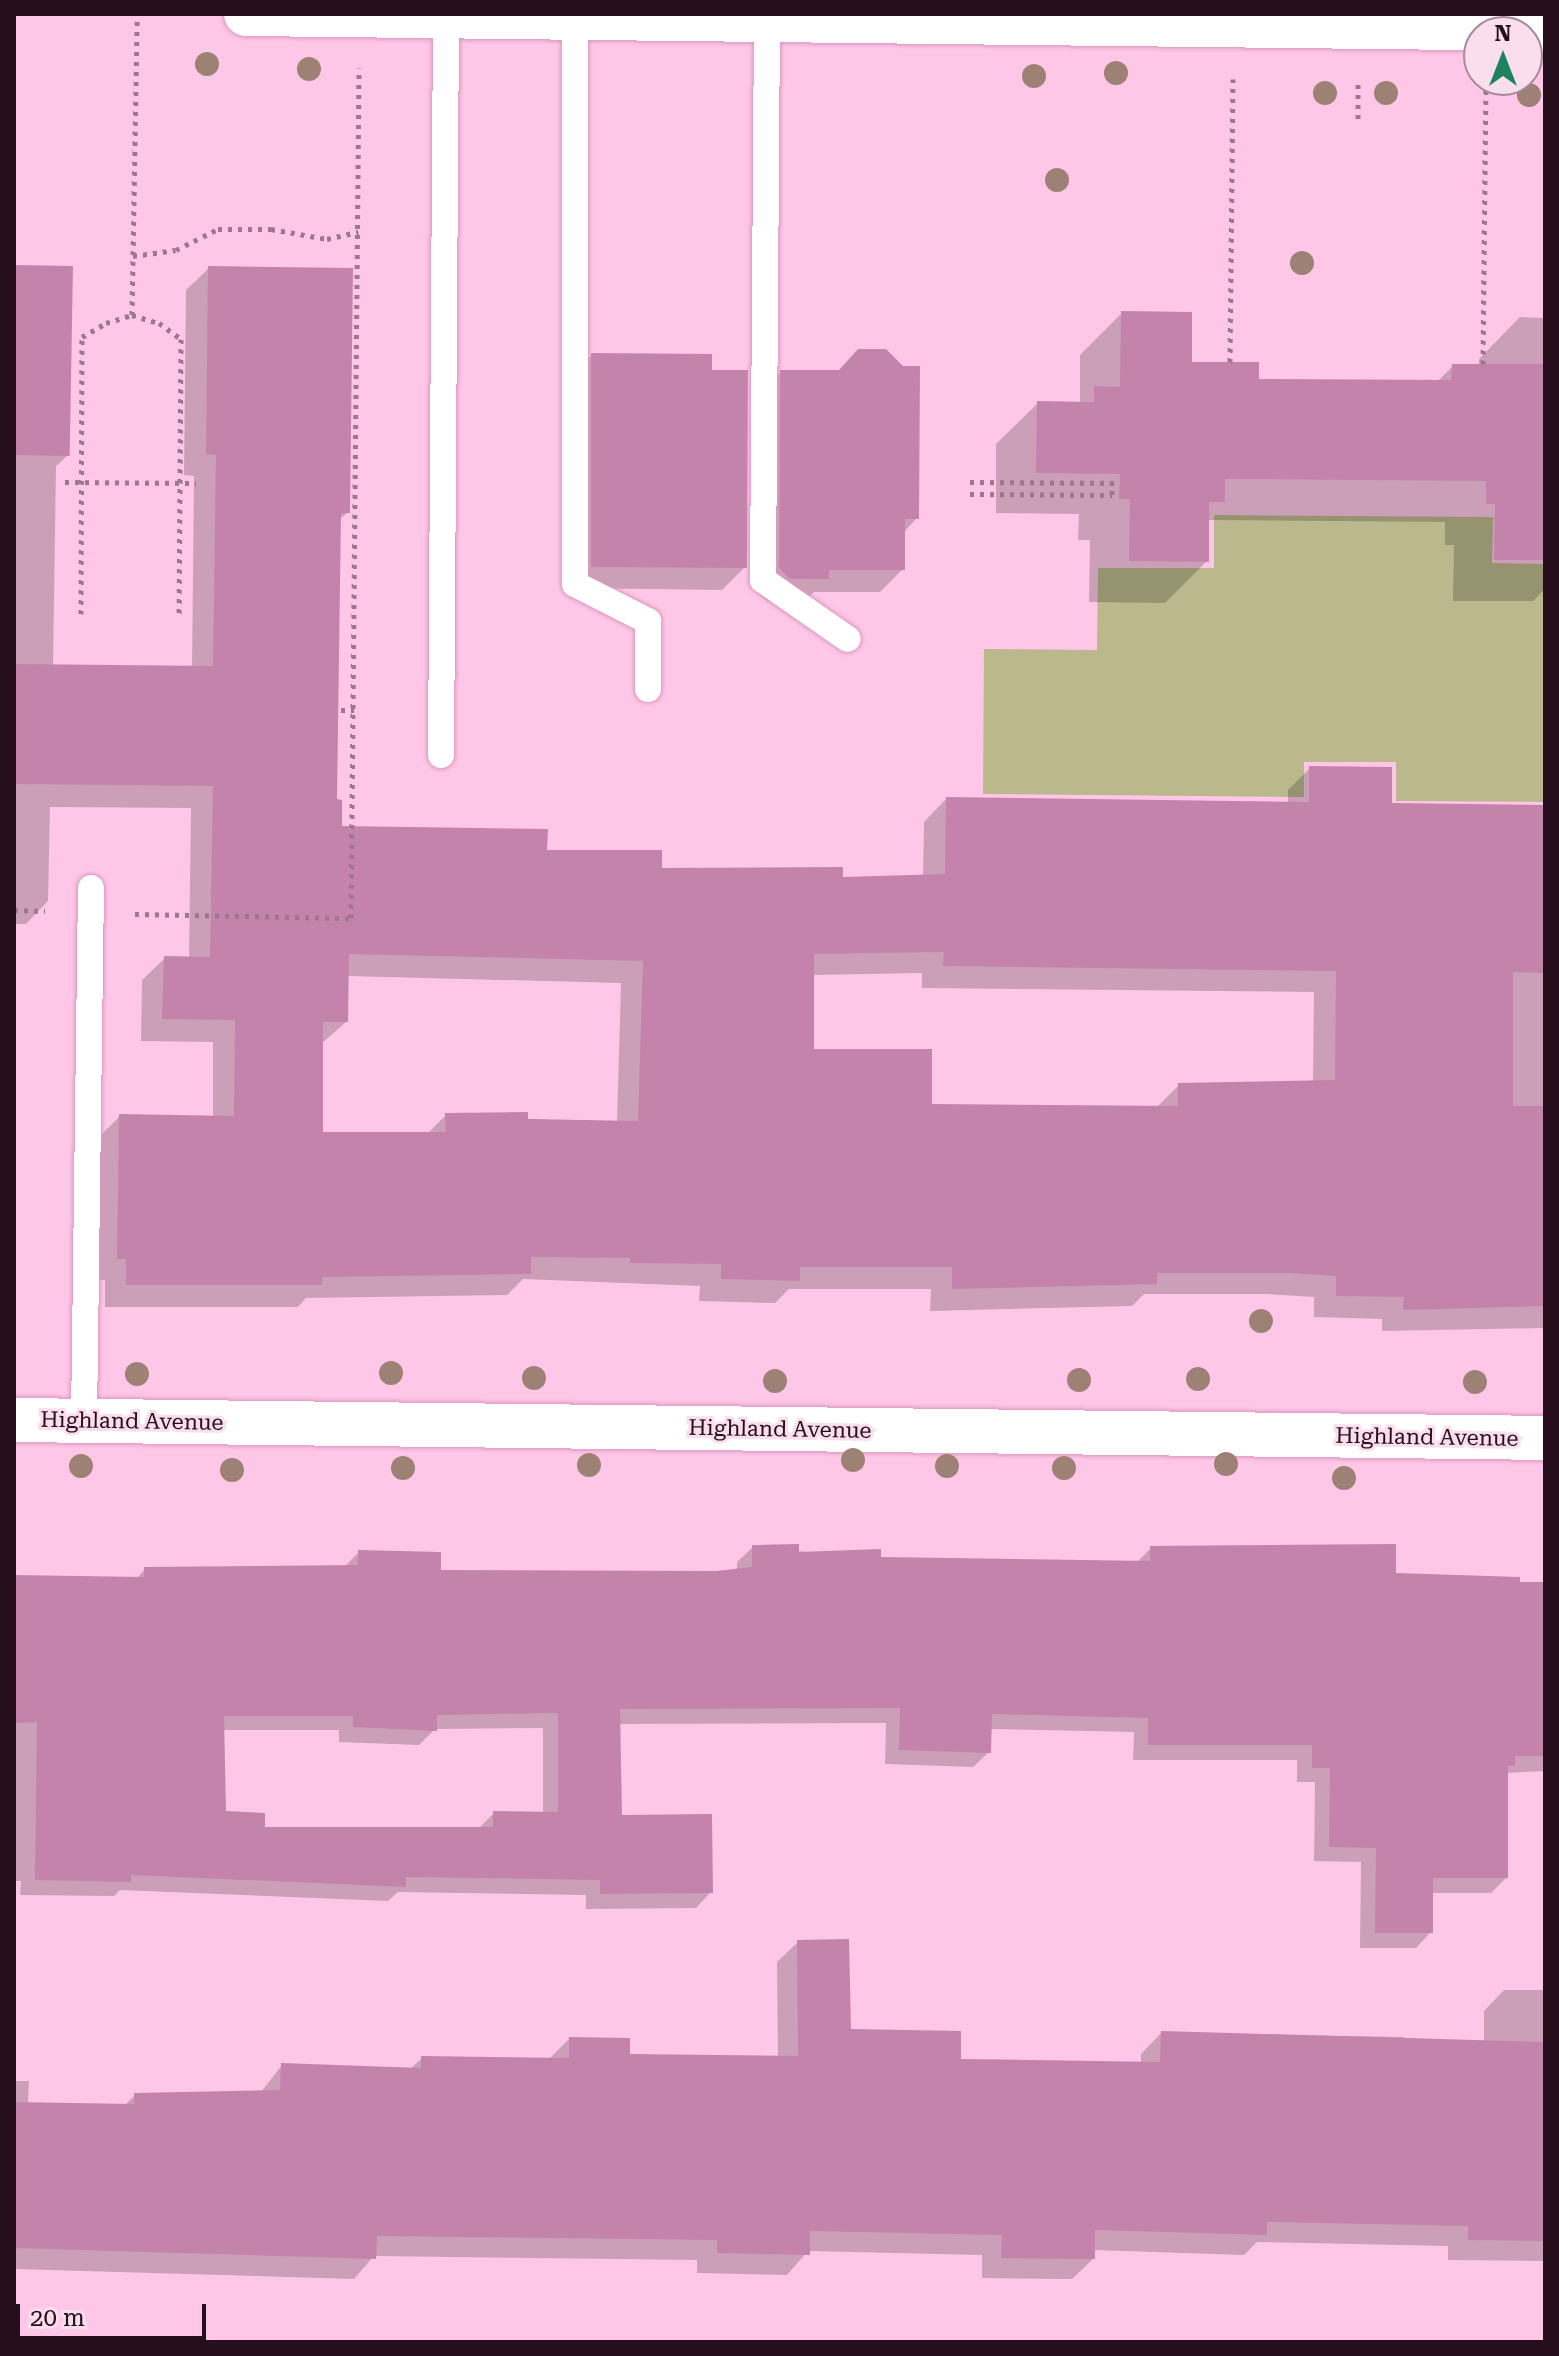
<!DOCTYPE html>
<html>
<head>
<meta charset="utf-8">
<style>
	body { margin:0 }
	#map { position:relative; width:1559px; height:2356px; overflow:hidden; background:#ffc7e7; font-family:"Roboto Serif",serif }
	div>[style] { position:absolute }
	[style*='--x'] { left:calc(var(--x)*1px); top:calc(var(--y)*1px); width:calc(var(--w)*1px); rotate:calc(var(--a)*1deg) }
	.green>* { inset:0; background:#bcb88e }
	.shadow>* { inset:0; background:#0003 }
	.building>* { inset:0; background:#c483aa; transform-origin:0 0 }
	.path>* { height:5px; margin-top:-2.5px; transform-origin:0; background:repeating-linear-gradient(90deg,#a0768f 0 4px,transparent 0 10px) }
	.roads { filter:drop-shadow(0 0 2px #da97bf) drop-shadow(0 0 2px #da97bf) }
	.lane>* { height:26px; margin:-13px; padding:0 13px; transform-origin:13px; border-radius:13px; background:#fff }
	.street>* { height:44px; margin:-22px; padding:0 22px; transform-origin:22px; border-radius:22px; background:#fff }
	.secondary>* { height:44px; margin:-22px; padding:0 22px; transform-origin:22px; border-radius:22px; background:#fff }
	.trees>* { width:24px; height:24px; margin:-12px; border-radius:50%; background:#9d8175 }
	span { translate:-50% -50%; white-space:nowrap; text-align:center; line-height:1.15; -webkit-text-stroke:6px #fadeed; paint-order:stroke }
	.street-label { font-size:22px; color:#260e1d }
	.frame { position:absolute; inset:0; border:16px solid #260e1d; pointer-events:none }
	.north { position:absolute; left:1463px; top:16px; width:80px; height:80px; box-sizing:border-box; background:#fadeed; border:2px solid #a58b9a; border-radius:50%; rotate:0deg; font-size:22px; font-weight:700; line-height:32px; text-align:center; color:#260e1d }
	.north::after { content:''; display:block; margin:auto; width:28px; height:36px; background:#1d835e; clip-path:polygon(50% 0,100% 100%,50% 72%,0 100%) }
	.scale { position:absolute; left:16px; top:2304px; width:190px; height:36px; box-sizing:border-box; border:4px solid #260e1d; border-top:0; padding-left:10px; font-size:24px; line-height:28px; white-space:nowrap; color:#260e1d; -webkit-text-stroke:6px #fadeed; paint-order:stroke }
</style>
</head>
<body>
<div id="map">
	<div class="green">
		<div style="clip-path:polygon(1214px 515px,1493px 517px,1492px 563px,1545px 564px,1545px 802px,1396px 801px,1396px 762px,1304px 762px,1304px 797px,983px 794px,984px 649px,1097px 650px,1098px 568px,1214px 568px)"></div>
	</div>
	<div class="shadow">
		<div style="clip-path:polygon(evenodd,14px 267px,69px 454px,56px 466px,53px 667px,192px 668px,194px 476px,184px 475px,186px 290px,209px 268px,348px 512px,338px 521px,335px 800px,340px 828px,660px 870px,841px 879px,923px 877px,924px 822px,946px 799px,1288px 804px,1288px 790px,1310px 768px,1390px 805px,1545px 807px,1545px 1328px,1382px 1331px,1382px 1319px,1314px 1317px,1314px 1297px,1267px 1294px,1144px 1294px,1132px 1306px,930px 1311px,931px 1289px,789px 1289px,775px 1303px,699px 1301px,700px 1286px,523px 1279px,507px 1295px,306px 1298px,298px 1307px,105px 1307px,105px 1280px,96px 1280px,97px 1139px,120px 1116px,213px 1117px,213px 1042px,141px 1041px,142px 980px,165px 958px,189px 958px,191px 808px,50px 807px,48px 901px,26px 924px,14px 924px,14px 267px,922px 973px,922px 988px,1314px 992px,1313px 1083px,1179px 1085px,1156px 1108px,930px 1106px,812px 1051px,812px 975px,922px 973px,14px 267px,347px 976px,621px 983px,617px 1123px,446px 1115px,427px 1134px,321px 1134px,321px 1044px,346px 1022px,347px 976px)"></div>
		<div style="clip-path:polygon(1122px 313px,1190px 364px,1257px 381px,1437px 382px,1453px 366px,1479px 366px,1479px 359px,1520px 317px,1545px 318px,1545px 589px,1533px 601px,1453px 601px,1454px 545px,1445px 545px,1445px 522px,1207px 520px,1207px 561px,1165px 603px,1089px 602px,1090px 540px,1078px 540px,1079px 514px,996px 513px,996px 444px,1038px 403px,1080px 404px,1080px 355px)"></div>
		<div style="clip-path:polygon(592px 355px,710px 372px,745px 567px,722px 590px,569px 588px,569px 378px)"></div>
		<div style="clip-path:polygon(781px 372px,917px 518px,903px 533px,903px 569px,880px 592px,814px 592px,805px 601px,767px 601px,757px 591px,759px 395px)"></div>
		<div style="clip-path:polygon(evenodd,753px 1547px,879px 1559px,1136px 1563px,1151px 1548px,1394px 1575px,1545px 1584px,1545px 1771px,1506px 1773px,1506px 1878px,1491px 1893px,1431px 1893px,1431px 1932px,1416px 1948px,1360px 1948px,1361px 1862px,1314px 1861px,1315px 1782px,1297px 1782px,1297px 1760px,1133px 1760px,1134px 1732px,989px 1729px,989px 1752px,973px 1767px,885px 1764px,886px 1723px,619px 1724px,620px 1817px,711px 1892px,696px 1908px,586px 1909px,586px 1895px,398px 1892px,388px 1901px,120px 1890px,114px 1896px,20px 1895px,21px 1881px,14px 1881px,14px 1578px,136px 1579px,145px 1569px,344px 1567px,359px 1552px,439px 1572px,716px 1573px,737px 1570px,737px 1562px,753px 1547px,543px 1728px,543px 1814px,494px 1813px,478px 1829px,263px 1829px,224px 1813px,222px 1730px,339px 1730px,339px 1742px,419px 1745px,435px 1729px,543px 1728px)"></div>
		<div style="clip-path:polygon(798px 1942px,850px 2031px,959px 2061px,1141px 2064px,1141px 2054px,1161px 2033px,1404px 2037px,1404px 2044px,1484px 2044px,1484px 2011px,1504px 1990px,1545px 1990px,1545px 2261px,1448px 2260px,1448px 2246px,1257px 2242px,1244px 2255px,1093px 2250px,1093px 2259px,1072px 2279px,982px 2278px,982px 2255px,808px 2251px,787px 2275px,697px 2273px,697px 2260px,374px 2256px,354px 2279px,14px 2269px,14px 2081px,29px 2081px,28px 2104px,124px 2106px,135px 2095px,261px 2092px,282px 2065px,410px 2069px,422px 2058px,548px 2060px,569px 2039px,628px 2056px,778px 2057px,777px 1962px)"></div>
	</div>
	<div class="building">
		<div style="left:14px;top:265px;width:59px;height:190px;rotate:1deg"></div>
		<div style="clip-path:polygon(evenodd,208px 266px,353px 268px,350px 513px,341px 513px,337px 799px,342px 800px,342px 826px,548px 829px,547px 850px,662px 850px,662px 868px,843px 867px,843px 877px,945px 874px,946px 797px,1309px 802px,1309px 766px,1392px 767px,1392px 803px,1545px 805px,1545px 973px,1513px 972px,1513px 1106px,1545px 1106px,1545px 1306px,1403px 1310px,1404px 1297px,1336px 1296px,1336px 1276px,1290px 1273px,1157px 1273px,1157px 1284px,952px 1289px,952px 1267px,800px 1267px,800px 1281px,721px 1279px,721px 1264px,630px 1263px,630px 1258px,531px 1257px,531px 1274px,322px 1277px,322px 1285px,126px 1285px,126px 1259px,117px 1259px,119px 1114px,234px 1116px,235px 1020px,162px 1019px,164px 956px,210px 957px,213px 786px,14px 784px,14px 664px,213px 666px,216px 455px,206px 454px,208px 266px,944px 952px,943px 966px,1336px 971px,1335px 1080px,1178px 1083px,1178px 1106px,932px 1104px,932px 1049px,814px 1049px,814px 954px,944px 952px,208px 266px,349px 954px,643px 961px,638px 1121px,528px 1119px,528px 1112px,445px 1113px,446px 1132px,323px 1132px,323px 1022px,348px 1022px,349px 954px)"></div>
		<div style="clip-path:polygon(1121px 311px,1192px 312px,1192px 362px,1259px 362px,1259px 379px,1451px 380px,1452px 364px,1545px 364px,1545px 560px,1494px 560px,1495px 504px,1486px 504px,1486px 481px,1225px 479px,1225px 502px,1209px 502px,1209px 562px,1129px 561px,1130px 499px,1119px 499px,1120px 474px,1036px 473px,1037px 401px,1094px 402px,1094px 386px,1120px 387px)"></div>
		<div style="clip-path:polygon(858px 349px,886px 349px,903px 366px,920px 366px,919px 519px,905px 519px,905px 570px,829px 570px,829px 579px,790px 579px,779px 568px,780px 370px,839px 370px)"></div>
		<div style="clip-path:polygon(591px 353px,712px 354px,712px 370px,748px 370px,747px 568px,591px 567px)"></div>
		<div style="clip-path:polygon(evenodd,799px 1544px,799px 1552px,881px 1549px,881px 1557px,1150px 1561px,1150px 1546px,1396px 1544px,1396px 1573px,1520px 1577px,1520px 1582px,1545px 1582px,1545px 1756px,1515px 1756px,1515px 1766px,1508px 1766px,1508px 1878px,1433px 1878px,1433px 1933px,1375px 1933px,1376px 1848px,1329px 1847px,1330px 1768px,1312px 1768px,1312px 1745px,1148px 1745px,1148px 1718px,992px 1714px,991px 1753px,899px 1750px,900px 1708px,620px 1709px,622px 1815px,712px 1814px,713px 1893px,600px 1894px,600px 1880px,406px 1877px,406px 1887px,131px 1875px,131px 1882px,35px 1880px,37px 1722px,14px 1723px,14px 1575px,144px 1577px,144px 1567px,358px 1565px,358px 1550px,441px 1552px,441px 1570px,716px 1571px,752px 1567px,752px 1545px,799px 1544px,558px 1713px,558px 1812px,493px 1811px,493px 1827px,265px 1827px,265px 1813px,226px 1811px,224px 1716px,353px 1716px,353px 1727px,437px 1731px,437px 1715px,558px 1713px)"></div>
		<div style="clip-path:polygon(849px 1939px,851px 2029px,961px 2031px,961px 2059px,1160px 2062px,1161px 2031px,1545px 2042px,1545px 2241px,1468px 2240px,1468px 2226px,1267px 2222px,1267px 2235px,1095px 2230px,1095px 2259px,1001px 2258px,1002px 2235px,810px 2231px,810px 2255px,717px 2253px,717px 2240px,377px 2236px,376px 2259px,14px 2248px,14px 2102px,134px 2104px,134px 2093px,280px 2090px,281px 2063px,421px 2068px,421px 2056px,569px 2058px,569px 2037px,630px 2038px,630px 2054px,798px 2056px,797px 1940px)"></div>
	</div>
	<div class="path">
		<div style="--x:1358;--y:119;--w:39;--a:-90"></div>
		<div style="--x:133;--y:256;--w:43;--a:-7.9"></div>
		<div style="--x:176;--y:250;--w:47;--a:-26.6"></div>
		<div style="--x:218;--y:229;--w:53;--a:0"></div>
		<div style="--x:271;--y:229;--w:57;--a:10.1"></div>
		<div style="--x:327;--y:239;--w:32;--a:-13"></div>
		<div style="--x:132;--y:315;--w:301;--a:-89"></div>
		<div style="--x:1230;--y:362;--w:283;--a:-89.4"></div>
		<div style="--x:1483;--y:364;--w:279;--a:-89.4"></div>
		<div style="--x:65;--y:482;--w:131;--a:0.4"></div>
		<div style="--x:970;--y:482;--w:149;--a:0.4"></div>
		<div style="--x:970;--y:494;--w:142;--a:0.4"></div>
		<div style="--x:1112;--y:495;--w:12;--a:-90"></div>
		<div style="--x:81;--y:614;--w:277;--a:-89.8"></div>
		<div style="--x:82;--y:337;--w:28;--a:-30"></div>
		<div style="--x:106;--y:323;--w:27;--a:-17"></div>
		<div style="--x:132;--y:315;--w:28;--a:17"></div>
		<div style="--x:159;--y:323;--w:27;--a:36"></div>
		<div style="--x:181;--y:339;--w:278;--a:90.4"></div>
		<div style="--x:341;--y:710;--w:13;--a:0"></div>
		<div style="--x:14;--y:910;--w:31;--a:2"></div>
		<div style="--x:135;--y:914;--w:216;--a:1.1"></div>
		<div style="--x:351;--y:918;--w:850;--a:-89.46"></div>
	</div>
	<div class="roads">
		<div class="lane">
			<div style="--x:575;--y:18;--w:566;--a:90"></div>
			<div style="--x:575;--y:584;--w:82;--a:26.9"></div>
			<div style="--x:648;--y:621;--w:68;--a:90"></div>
			<div style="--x:767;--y:20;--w:560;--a:90.41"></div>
			<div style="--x:763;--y:580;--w:103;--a:34.8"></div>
			<div style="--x:441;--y:755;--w:739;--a:-89.61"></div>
			<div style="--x:84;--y:1420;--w:532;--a:-89.25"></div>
		</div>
		<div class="street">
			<div style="--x:14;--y:1420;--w:1531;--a:0.67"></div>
		</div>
		<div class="secondary">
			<div style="--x:246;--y:14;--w:1299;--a:0.66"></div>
		</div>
	</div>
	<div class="trees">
		<div style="left:207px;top:64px"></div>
		<div style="left:309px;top:69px"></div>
		<div style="left:1116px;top:73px"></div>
		<div style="left:1034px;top:76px"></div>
		<div style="left:1325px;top:93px"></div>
		<div style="left:1386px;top:93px"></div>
		<div style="left:1529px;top:95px"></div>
		<div style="left:1057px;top:180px"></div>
		<div style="left:1302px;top:263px"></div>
		<div style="left:1261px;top:1321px"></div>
		<div style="left:391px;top:1373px"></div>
		<div style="left:137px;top:1374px"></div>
		<div style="left:534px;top:1378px"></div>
		<div style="left:1198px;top:1379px"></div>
		<div style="left:1079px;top:1380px"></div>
		<div style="left:775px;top:1381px"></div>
		<div style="left:1475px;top:1382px"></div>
		<div style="left:853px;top:1460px"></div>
		<div style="left:1226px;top:1464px"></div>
		<div style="left:589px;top:1465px"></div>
		<div style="left:81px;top:1466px"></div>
		<div style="left:947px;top:1466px"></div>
		<div style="left:403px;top:1468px"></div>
		<div style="left:1064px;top:1468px"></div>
		<div style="left:232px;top:1470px"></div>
		<div style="left:1344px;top:1478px"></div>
	</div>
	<div class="street-label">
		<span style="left:132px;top:1421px;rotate:1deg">Highland Avenue</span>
		<span style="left:780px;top:1429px;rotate:1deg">Highland Avenue</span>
		<span style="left:1427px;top:1437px;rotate:1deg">Highland Avenue</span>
	</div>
	<div class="frame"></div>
	<div class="north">N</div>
	<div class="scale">20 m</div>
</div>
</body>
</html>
